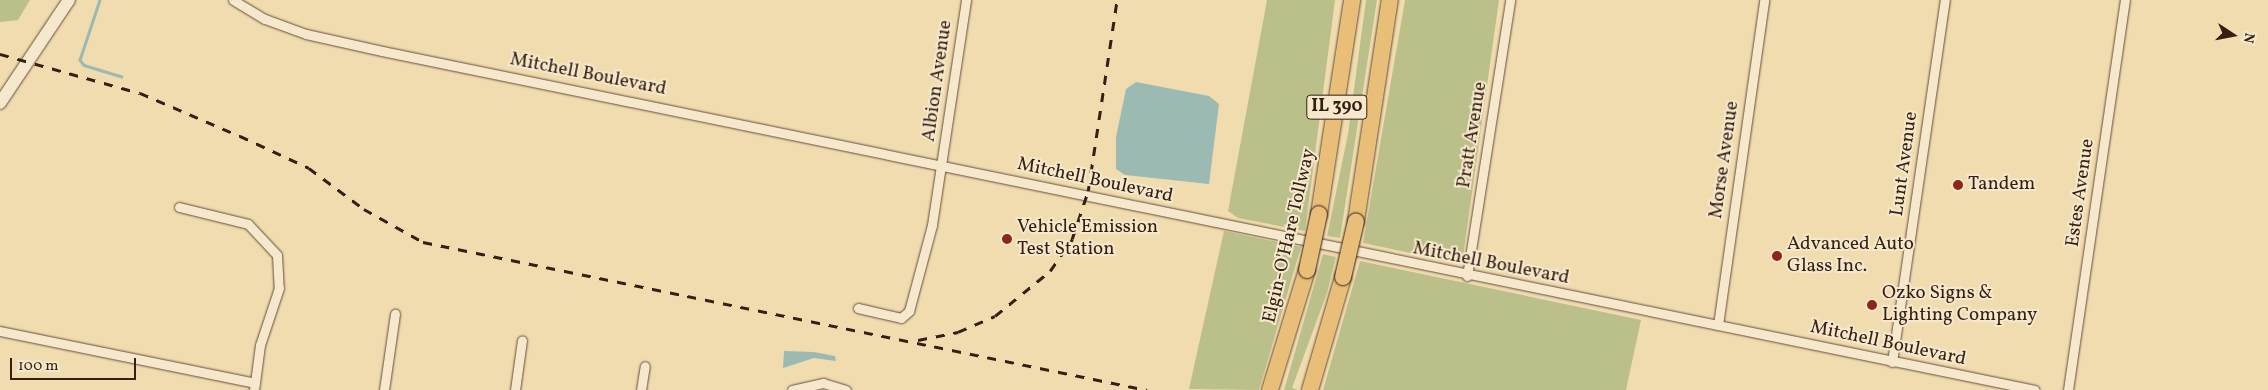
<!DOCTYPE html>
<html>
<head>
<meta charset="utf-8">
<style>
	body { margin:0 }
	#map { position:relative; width:2268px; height:390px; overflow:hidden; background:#f1dcb0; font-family:Vollkorn,serif }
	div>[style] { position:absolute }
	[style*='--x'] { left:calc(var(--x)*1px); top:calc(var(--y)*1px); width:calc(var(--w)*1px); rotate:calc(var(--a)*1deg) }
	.green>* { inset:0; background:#bbc08b }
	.water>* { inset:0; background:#9bbab1 }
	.stream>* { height:2.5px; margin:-1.25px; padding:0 1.25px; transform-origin:1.25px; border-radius:1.25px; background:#9bbab1 }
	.roads { filter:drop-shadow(0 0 1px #644e3a) drop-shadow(0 0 1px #644e3a) }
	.minor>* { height:9px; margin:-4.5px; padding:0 4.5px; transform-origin:4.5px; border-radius:4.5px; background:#f6e8cc }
	.secondary>* { height:12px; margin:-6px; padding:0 6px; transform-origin:6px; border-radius:6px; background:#f6e8cc }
	.motorway>* { height:16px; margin:-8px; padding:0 8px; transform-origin:8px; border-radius:8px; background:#e8be78 }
	.rail>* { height:2.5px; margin-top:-1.25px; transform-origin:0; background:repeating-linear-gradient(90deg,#351f13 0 9px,transparent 0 18px) }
	.bridges { filter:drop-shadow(0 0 1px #351f13) drop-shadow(0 0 1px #351f13) }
	.motorway-bridge>* { height:16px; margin:-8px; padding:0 8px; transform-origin:8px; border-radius:8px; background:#e8be78 }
	.dots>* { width:14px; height:14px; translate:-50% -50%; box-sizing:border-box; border:2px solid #f6e8cc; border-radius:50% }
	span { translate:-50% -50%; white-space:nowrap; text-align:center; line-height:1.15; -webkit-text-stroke:4px #f6e8cc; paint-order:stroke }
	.shield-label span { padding:1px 4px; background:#f6e8cc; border:1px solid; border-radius:4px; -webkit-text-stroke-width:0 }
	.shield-label { font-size:18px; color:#351f13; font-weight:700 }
	.street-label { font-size:19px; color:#351f13 }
	.poi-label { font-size:19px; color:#351f13 }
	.left { translate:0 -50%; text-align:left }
	.north { position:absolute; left:2208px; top:10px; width:50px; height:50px; -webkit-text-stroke:4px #f6e8cc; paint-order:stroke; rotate:101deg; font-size:14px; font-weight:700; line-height:20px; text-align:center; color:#351f13 }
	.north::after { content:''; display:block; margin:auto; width:18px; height:22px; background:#351f13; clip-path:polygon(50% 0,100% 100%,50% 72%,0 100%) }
	.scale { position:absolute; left:10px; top:358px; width:126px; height:22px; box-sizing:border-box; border:2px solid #351f13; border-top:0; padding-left:6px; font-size:15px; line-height:18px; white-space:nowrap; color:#351f13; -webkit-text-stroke:4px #f6e8cc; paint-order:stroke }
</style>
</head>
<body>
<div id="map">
	<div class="green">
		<div style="clip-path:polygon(0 0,30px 0,18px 20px,0 22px)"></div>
		<div style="clip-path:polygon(1267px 0,1335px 0,1305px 231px,1238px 218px,1228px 211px)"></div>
		<div style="clip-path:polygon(1366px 0,1377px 0,1340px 238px,1327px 236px,1348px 134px)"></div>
		<div style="clip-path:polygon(1405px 0,1499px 0,1463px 257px,1453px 262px,1363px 243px)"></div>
		<div style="clip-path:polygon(1224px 231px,1301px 247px,1259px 390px,1189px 389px)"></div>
		<div style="clip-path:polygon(1323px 254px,1336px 257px,1327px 293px,1292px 388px,1298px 390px,1284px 390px)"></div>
		<div style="clip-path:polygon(1360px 261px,1641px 320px,1626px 390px,1323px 390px)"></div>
	</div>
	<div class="water">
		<div style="clip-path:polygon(1136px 82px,1209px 96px,1219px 104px,1209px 184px,1125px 175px,1116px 169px,1116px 137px,1126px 89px)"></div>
		<div style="clip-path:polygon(784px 351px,814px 352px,835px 356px,836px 361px,814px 358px,783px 368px)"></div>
	</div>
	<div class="stream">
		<div style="--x:100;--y:0;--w:63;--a:108.4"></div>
		<div style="--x:80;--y:60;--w:6;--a:51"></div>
		<div style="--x:84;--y:65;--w:39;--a:17"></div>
	</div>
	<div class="roads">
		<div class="minor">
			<div style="--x:233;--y:0;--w:37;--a:31"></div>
			<div style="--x:265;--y:19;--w:44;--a:20.1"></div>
			<div style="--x:306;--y:34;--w:78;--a:12.6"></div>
			<div style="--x:382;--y:51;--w:1687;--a:11.59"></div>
			<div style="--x:179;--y:207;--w:71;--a:13.8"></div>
			<div style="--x:248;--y:224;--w:42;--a:46.9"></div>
			<div style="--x:277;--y:255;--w:33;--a:87"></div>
			<div style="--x:279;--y:288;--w:60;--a:108.4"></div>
			<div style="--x:260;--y:345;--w:45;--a:97.6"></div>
			<div style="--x:1467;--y:276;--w:279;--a:-81.1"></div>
			<div style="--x:858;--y:308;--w:44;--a:13.1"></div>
			<div style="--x:901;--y:318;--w:11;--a:-41"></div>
			<div style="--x:909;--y:311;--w:89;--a:-75"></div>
			<div style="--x:932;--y:225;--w:228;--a:-81.4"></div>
			<div style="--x:1718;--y:325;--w:328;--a:-81.9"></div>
			<div style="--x:0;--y:331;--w:260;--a:11.5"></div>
			<div style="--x:1892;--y:362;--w:366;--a:-81.7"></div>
			<div style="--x:384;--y:390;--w:77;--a:-81.8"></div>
			<div style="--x:515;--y:390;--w:50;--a:-82"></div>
			<div style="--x:641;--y:390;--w:24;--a:-81"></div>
			<div style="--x:792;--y:390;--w:32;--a:-13"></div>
			<div style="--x:823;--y:383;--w:24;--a:17"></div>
			<div style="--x:2068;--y:390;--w:394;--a:-81.7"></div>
		</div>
		<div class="secondary">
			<div style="--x:0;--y:103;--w:124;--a:-56.2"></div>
		</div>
		<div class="motorway">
			<div style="--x:1319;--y:214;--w:217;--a:-81.2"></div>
			<div style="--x:1356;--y:221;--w:224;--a:-81.3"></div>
			<div style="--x:1270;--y:390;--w:126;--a:-72.9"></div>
			<div style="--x:1310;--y:390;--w:118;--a:-73.7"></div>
		</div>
	</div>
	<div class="rail">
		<div style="--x:0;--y:54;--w:145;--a:15.6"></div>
		<div style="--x:140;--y:93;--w:109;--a:23.3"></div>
		<div style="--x:240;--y:136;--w:76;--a:24.9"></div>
		<div style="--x:309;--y:168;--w:69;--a:36.7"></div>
		<div style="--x:364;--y:209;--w:68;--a:29.2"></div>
		<div style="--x:423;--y:242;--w:739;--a:11.55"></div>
		<div style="--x:918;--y:340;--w:41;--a:-11.3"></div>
		<div style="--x:958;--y:332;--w:40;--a:-23.4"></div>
		<div style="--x:995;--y:316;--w:71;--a:-39.3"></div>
		<div style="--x:1050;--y:271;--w:39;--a:-55"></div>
		<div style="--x:1072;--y:239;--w:51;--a:-71.6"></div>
		<div style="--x:1088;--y:191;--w:193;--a:-81.4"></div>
	</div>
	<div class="bridges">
		<div class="motorway-bridge">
			<div style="--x:1307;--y:270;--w:57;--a:-77.9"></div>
			<div style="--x:1343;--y:277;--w:57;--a:-76.9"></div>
		</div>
	</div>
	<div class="dots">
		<div style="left:1958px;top:185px;background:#8f2418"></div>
		<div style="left:1007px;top:239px;background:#8f2418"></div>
		<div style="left:1777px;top:256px;background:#8f2418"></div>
		<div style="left:1872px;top:305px;background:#8f2418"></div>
	</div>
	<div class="shield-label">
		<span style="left:1337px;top:107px">IL 390</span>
	</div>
	<div class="street-label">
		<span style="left:588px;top:75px;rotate:11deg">Mitchell Boulevard</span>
		<span style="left:938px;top:81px;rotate:-82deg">Albion Avenue</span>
		<span style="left:1473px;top:135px;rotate:-81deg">Pratt Avenue</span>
		<span style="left:1725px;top:160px;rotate:-82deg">Morse Avenue</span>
		<span style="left:1905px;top:164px;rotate:-82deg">Lunt Avenue</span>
		<span style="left:1095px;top:181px;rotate:12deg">Mitchell Boulevard</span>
		<span style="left:2081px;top:193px;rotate:-82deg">Estes Avenue</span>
		<span style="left:1290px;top:236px;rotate:-77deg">Elgin-O'Hare Tollway</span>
		<span style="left:1491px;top:264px;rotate:11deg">Mitchell Boulevard</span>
		<span style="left:1888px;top:344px;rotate:12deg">Mitchell Boulevard</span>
	</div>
	<div class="poi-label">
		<span class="left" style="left:1968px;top:185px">Tandem</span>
		<span class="left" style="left:1017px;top:239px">Vehicle Emission<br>Test Station</span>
		<span class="left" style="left:1787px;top:256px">Advanced Auto<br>Glass Inc.</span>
		<span class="left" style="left:1882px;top:305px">Ozko Signs &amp;<br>Lighting Company</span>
	</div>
	<div class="north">N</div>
	<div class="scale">100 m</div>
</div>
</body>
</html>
